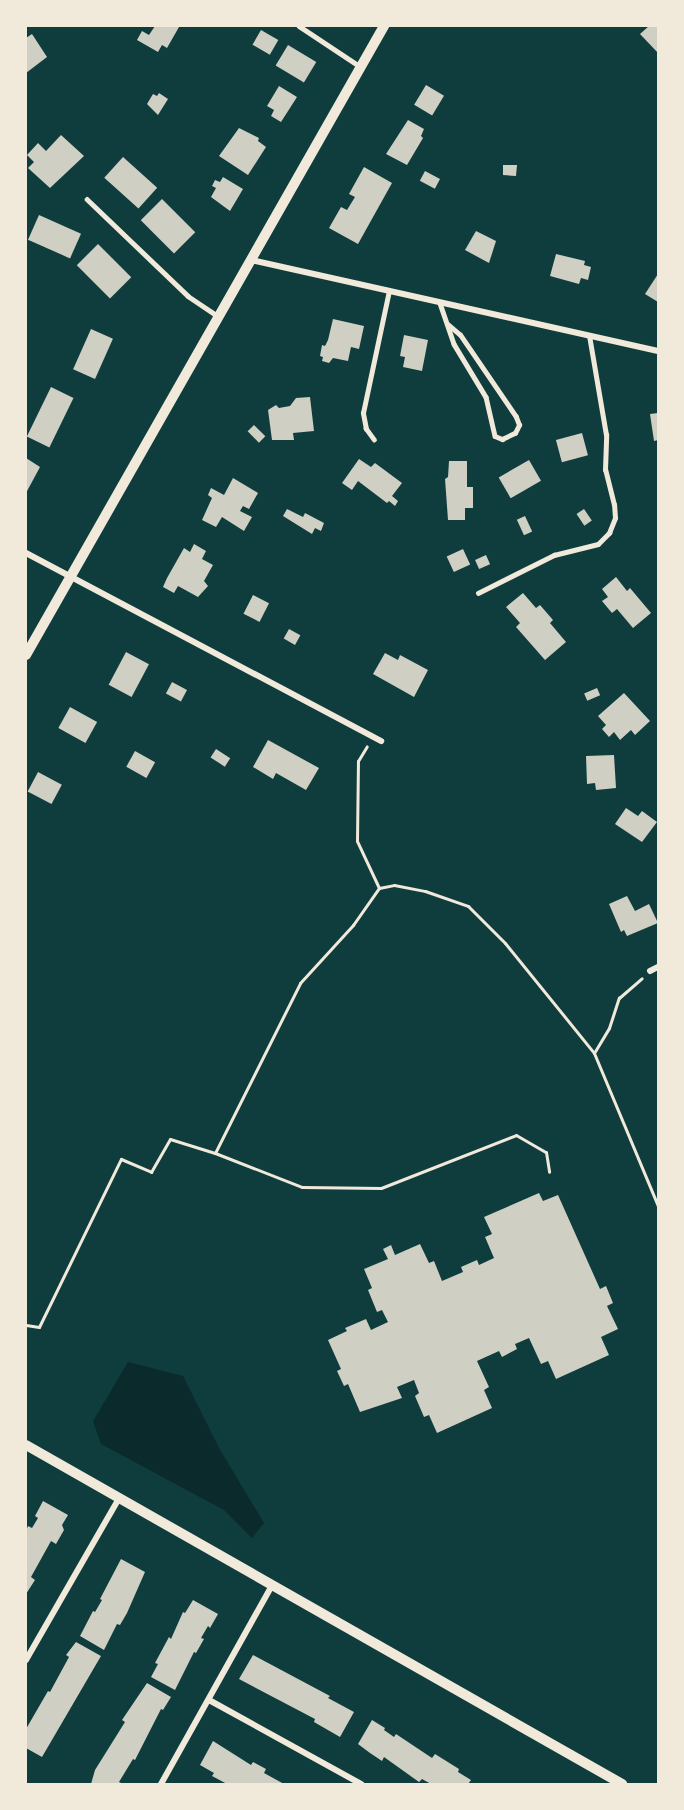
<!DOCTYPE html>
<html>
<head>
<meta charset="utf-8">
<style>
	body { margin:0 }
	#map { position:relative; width:684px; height:1810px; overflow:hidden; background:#0f3d3e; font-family:Inter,sans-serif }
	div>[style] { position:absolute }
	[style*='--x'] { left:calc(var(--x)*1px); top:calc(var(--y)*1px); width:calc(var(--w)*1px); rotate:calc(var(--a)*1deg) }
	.water>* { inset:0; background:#0a2a2b }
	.building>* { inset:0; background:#cfcfc3; transform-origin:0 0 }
	.path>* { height:3px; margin:-1.5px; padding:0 1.5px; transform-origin:1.5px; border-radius:1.5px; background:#f1e9da }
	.service>* { height:4.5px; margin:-2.25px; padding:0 2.25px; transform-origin:2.25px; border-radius:2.25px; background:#f1e9da }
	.minor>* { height:6px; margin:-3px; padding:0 3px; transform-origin:3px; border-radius:3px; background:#f1e9da }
	.tertiary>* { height:10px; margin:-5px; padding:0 5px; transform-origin:5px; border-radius:5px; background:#f1e9da }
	span { translate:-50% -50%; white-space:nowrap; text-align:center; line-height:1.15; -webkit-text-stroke:5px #f1e9da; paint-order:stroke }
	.frame { position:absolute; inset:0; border:27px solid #f1e9da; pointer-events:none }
</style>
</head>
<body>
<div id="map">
	<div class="water">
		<div style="clip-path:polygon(128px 1362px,183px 1376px,219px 1448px,264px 1523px,252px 1538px,224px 1510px,101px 1444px,93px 1421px)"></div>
	</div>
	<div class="building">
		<div style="clip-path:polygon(155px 26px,179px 27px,167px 48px,162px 45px,158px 52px,137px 40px,142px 31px,149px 35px)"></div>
		<div style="clip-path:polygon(649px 26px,658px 26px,658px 53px,640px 34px)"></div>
		<div style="left:261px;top:30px;width:20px;height:17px;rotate:30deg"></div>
		<div style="clip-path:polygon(32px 34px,47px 57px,26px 73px,26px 38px)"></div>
		<div style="left:288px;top:45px;width:33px;height:24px;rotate:31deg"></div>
		<div style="left:426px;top:85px;width:21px;height:23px;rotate:31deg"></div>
		<div style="clip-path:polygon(279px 86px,297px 97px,281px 122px,271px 116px,274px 110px,267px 106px)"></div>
		<div style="clip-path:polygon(159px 93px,168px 99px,158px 115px,147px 104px,153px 94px,157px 96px)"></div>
		<div style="clip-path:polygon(408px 120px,424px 129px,421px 136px,423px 138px,407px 165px,386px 154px)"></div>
		<div style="clip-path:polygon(239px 128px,259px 138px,258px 141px,266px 147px,248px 175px,219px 156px)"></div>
		<div style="clip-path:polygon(61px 135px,84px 156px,50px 188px,28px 168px,34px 162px,27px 155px,38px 143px,46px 151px)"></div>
		<div style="left:123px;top:157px;width:46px;height:28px;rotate:42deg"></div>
		<div style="clip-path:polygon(503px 165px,517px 165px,516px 176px,503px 175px)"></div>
		<div style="clip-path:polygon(364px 167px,392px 183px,358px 244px,329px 228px,341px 207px,347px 210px,355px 197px,349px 194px)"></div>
		<div style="left:425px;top:171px;width:17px;height:11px;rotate:28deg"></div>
		<div style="clip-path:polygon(223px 177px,243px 189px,230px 211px,211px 197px,216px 188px,212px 186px,215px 180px,220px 182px)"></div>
		<div style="left:162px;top:199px;width:47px;height:30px;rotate:45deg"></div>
		<div style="left:39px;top:215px;width:46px;height:27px;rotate:24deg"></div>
		<div style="clip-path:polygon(476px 231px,496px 241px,489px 263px,465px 250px)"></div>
		<div style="left:98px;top:244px;width:47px;height:30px;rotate:45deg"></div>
		<div style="clip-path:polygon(556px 254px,585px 261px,584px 265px,591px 267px,588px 280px,581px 278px,579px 284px,550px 276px)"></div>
		<div style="clip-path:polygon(658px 274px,658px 302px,645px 294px)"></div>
		<div style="clip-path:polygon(333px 319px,364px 326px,359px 349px,351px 347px,348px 361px,333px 358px,329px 363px,322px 361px,323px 357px,320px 356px,322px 345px,325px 346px,328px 340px)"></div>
		<div style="left:91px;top:329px;width:24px;height:44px;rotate:24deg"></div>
		<div style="clip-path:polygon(404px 335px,428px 340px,422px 371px,403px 367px,405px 357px,400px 356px)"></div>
		<div style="left:51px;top:387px;width:25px;height:55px;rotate:26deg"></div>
		<div style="clip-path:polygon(310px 397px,314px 431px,293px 433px,294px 440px,272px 440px,268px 410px,276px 405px,279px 408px,290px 406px,296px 398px)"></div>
		<div style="clip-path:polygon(658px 413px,658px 440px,654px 441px,650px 414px)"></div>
		<div style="left:254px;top:425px;width:16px;height:9px;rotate:45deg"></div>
		<div style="left:582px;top:433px;width:23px;height:27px;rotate:75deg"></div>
		<div style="clip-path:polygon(26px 458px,40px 467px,26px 493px)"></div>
		<div style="clip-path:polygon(359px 459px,371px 467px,375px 463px,402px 483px,392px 496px,398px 501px,395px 506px,389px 501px,387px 503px,358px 481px,352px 490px,342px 483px)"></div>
		<div style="left:529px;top:460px;width:24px;height:35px;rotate:60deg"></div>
		<div style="clip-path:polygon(449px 461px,467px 461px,467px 487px,473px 487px,473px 508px,465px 508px,465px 520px,448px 520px,445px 479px,448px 477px)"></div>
		<div style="clip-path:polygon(233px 478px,258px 493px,249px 509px,243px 506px,240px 511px,252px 517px,244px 531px,222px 517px,216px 527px,202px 520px,212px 498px,208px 495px,211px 488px,224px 495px)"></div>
		<div style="clip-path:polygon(287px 509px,303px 517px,305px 513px,324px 523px,321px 531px,315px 528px,312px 534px,283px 516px)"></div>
		<div style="left:584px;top:509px;width:14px;height:9px;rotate:56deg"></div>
		<div style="left:525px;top:516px;width:17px;height:9px;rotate:65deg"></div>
		<div style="clip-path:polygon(194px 544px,206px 551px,202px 559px,213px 565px,204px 581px,208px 586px,198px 597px,178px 586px,174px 593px,163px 587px,167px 578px,184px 548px,190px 552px)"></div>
		<div style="left:463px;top:549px;width:17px;height:18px;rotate:65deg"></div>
		<div style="left:486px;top:555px;width:10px;height:12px;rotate:66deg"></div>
		<div style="clip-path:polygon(616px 577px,627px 591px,630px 588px,651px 613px,633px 628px,617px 609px,612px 613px,602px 601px,608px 597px,602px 589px)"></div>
		<div style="clip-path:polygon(523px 593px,536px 608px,540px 605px,553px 620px,550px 623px,566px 642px,545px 660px,516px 627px,520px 623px,506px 607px)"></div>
		<div style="left:253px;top:595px;width:18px;height:21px;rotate:27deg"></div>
		<div style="left:289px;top:629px;width:13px;height:11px;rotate:29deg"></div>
		<div style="left:126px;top:652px;width:26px;height:37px;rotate:28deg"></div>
		<div style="clip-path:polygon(385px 653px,398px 660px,400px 655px,428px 670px,414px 697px,373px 674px)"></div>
		<div style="left:172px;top:682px;width:17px;height:13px;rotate:28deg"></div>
		<div style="left:597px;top:688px;width:8px;height:14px;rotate:67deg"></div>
		<div style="clip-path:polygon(624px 693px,650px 721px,635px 735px,631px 730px,620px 740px,614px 732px,609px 737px,602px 729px,606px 725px,598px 716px)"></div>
		<div style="left:70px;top:707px;width:31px;height:24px;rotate:29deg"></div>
		<div style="clip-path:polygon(268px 740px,319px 768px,306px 790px,276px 773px,273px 779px,253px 767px)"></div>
		<div style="left:216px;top:749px;width:17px;height:10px;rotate:33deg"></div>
		<div style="left:135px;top:751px;width:23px;height:18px;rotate:29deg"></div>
		<div style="clip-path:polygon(614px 755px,616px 788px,596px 790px,595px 783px,587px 784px,586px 756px)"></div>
		<div style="left:38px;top:772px;width:27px;height:22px;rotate:28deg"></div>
		<div style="clip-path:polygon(626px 808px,638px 816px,642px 811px,657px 822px,642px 842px,615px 824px)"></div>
		<div style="clip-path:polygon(627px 896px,635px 911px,649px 904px,658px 923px,627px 936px,624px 930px,621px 932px,609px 904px)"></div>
		<div style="clip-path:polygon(539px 1193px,543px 1201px,558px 1195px,600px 1289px,606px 1286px,613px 1303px,607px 1306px,618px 1329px,601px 1337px,609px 1355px,556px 1379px,548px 1361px,541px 1364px,529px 1338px,515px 1344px,517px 1349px,502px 1357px,499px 1351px,477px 1361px,489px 1387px,484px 1390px,492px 1408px,437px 1433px,429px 1415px,424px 1417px,415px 1396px,419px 1393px,414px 1380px,397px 1387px,402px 1398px,360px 1412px,348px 1384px,344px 1386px,337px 1371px,341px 1369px,328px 1340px,347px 1331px,345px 1328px,366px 1319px,371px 1330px,388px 1322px,382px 1310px,377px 1312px,368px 1290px,372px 1288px,364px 1269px,388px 1259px,383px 1249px,391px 1245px,395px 1255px,420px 1244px,429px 1263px,434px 1261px,442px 1281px,463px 1272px,461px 1267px,477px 1260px,479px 1265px,494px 1258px,485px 1237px,492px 1234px,484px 1217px)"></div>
		<div style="clip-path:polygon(43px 1501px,68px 1515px,62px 1525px,64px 1530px,56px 1544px,51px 1541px,31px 1577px,35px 1580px,26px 1594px,26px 1531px,28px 1526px,32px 1528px,38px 1518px,35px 1516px)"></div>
		<div style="clip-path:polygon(121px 1559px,145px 1572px,127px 1613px,120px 1625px,117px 1624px,104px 1650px,80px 1636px,93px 1611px,95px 1612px,102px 1600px,100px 1599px)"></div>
		<div style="clip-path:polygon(193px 1600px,218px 1614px,210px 1628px,208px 1626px,201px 1638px,204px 1639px,196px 1653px,194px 1652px,175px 1690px,151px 1677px,158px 1664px,155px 1663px,169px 1637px,171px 1639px,183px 1612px,185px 1613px)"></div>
		<div style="clip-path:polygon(76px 1642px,101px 1656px,42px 1757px,26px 1748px,26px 1729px,48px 1691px,50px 1692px,69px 1657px,66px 1655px)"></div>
		<div style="clip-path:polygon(253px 1655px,330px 1696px,328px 1698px,354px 1712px,340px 1737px,314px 1722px,315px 1719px,239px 1679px)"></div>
		<div style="clip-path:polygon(147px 1683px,171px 1697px,163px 1710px,161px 1709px,135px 1760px,133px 1759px,119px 1782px,123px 1784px,91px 1784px,95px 1770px,125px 1722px,122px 1720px)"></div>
		<div style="clip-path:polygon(372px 1720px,385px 1728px,384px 1730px,394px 1737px,396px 1734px,432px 1758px,435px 1754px,459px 1769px,458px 1772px,471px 1780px,468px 1784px,431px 1784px,422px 1779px,419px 1782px,384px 1757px,382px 1761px,370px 1753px,358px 1744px)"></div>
		<div style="clip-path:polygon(213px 1741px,251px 1765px,253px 1762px,266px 1769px,264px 1773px,284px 1784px,227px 1784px,212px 1776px,214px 1773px,200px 1765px)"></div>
	</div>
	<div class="path">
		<div style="--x:379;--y:888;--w:15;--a:-11"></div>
		<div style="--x:394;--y:885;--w:32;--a:11"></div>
		<div style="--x:425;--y:891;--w:46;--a:19.2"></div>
		<div style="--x:468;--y:906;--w:52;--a:45"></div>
		<div style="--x:505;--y:943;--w:141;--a:51"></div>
		<div style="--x:594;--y:1053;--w:166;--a:67.3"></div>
		<div style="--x:594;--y:1053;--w:29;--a:-59"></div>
		<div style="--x:609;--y:1028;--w:32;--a:-72"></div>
		<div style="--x:619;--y:998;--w:30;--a:-41"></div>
		<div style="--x:215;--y:1153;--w:190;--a:-63.4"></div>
		<div style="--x:300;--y:983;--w:79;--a:-47.6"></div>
		<div style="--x:353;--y:925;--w:45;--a:-54.9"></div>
		<div style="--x:379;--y:888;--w:52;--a:-115.1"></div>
		<div style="--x:357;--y:841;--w:80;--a:-89.3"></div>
		<div style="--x:358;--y:761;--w:17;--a:-59"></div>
		<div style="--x:26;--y:1325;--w:13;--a:9"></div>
		<div style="--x:39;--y:1327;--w:187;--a:-64"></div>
		<div style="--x:121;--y:1159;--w:33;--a:23"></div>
		<div style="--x:151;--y:1172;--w:38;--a:-60"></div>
		<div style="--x:170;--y:1139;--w:47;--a:17.3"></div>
		<div style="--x:215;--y:1153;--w:93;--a:21.3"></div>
		<div style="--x:302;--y:1187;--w:79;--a:0.7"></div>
		<div style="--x:381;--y:1188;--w:145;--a:-21.4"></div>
		<div style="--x:516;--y:1135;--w:34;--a:30"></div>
		<div style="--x:546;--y:1152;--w:20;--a:81"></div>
	</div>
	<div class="service">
		<div style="--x:299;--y:26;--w:74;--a:33.5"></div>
		<div style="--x:87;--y:199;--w:140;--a:43.8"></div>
		<div style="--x:188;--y:296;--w:37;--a:34"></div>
		<div style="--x:440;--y:303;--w:43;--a:71.1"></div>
		<div style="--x:454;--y:344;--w:62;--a:58.9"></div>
		<div style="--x:486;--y:397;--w:40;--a:77"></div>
		<div style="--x:495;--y:436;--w:8;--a:23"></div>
		<div style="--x:502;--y:439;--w:14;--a:-25"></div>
		<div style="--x:515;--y:433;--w:9;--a:-63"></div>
		<div style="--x:519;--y:425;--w:9;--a:-111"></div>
		<div style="--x:516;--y:417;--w:99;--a:-124.3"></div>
		<div style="--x:460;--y:335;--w:16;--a:-140"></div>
		<div style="--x:374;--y:440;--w:14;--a:-126"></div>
		<div style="--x:366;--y:429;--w:16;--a:-101"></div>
		<div style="--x:363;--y:413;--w:125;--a:-78"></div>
		<div style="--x:478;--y:593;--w:85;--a:-26.6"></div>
		<div style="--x:554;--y:555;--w:45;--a:-14"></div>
		<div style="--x:598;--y:544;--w:16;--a:-45"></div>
		<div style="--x:609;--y:533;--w:16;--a:-68"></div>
		<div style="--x:615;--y:518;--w:13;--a:-94"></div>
		<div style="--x:614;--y:505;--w:36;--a:-104"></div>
		<div style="--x:605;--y:470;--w:35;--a:-88"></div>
		<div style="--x:606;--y:435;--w:100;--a:-99.7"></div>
	</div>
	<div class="minor">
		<div style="--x:251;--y:260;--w:417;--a:12.6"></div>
		<div style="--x:26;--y:553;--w:402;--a:27.9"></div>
		<div style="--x:650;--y:971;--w:9;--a:-27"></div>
		<div style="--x:26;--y:1660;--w:187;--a:-60.1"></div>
		<div style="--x:209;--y:1700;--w:174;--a:28.9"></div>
		<div style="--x:161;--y:1784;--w:228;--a:-60.8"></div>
	</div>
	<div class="tertiary">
		<div style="--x:26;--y:655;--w:724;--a:-60.35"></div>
		<div style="--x:26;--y:1445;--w:686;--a:29.63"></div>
	</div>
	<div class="frame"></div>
</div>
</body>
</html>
